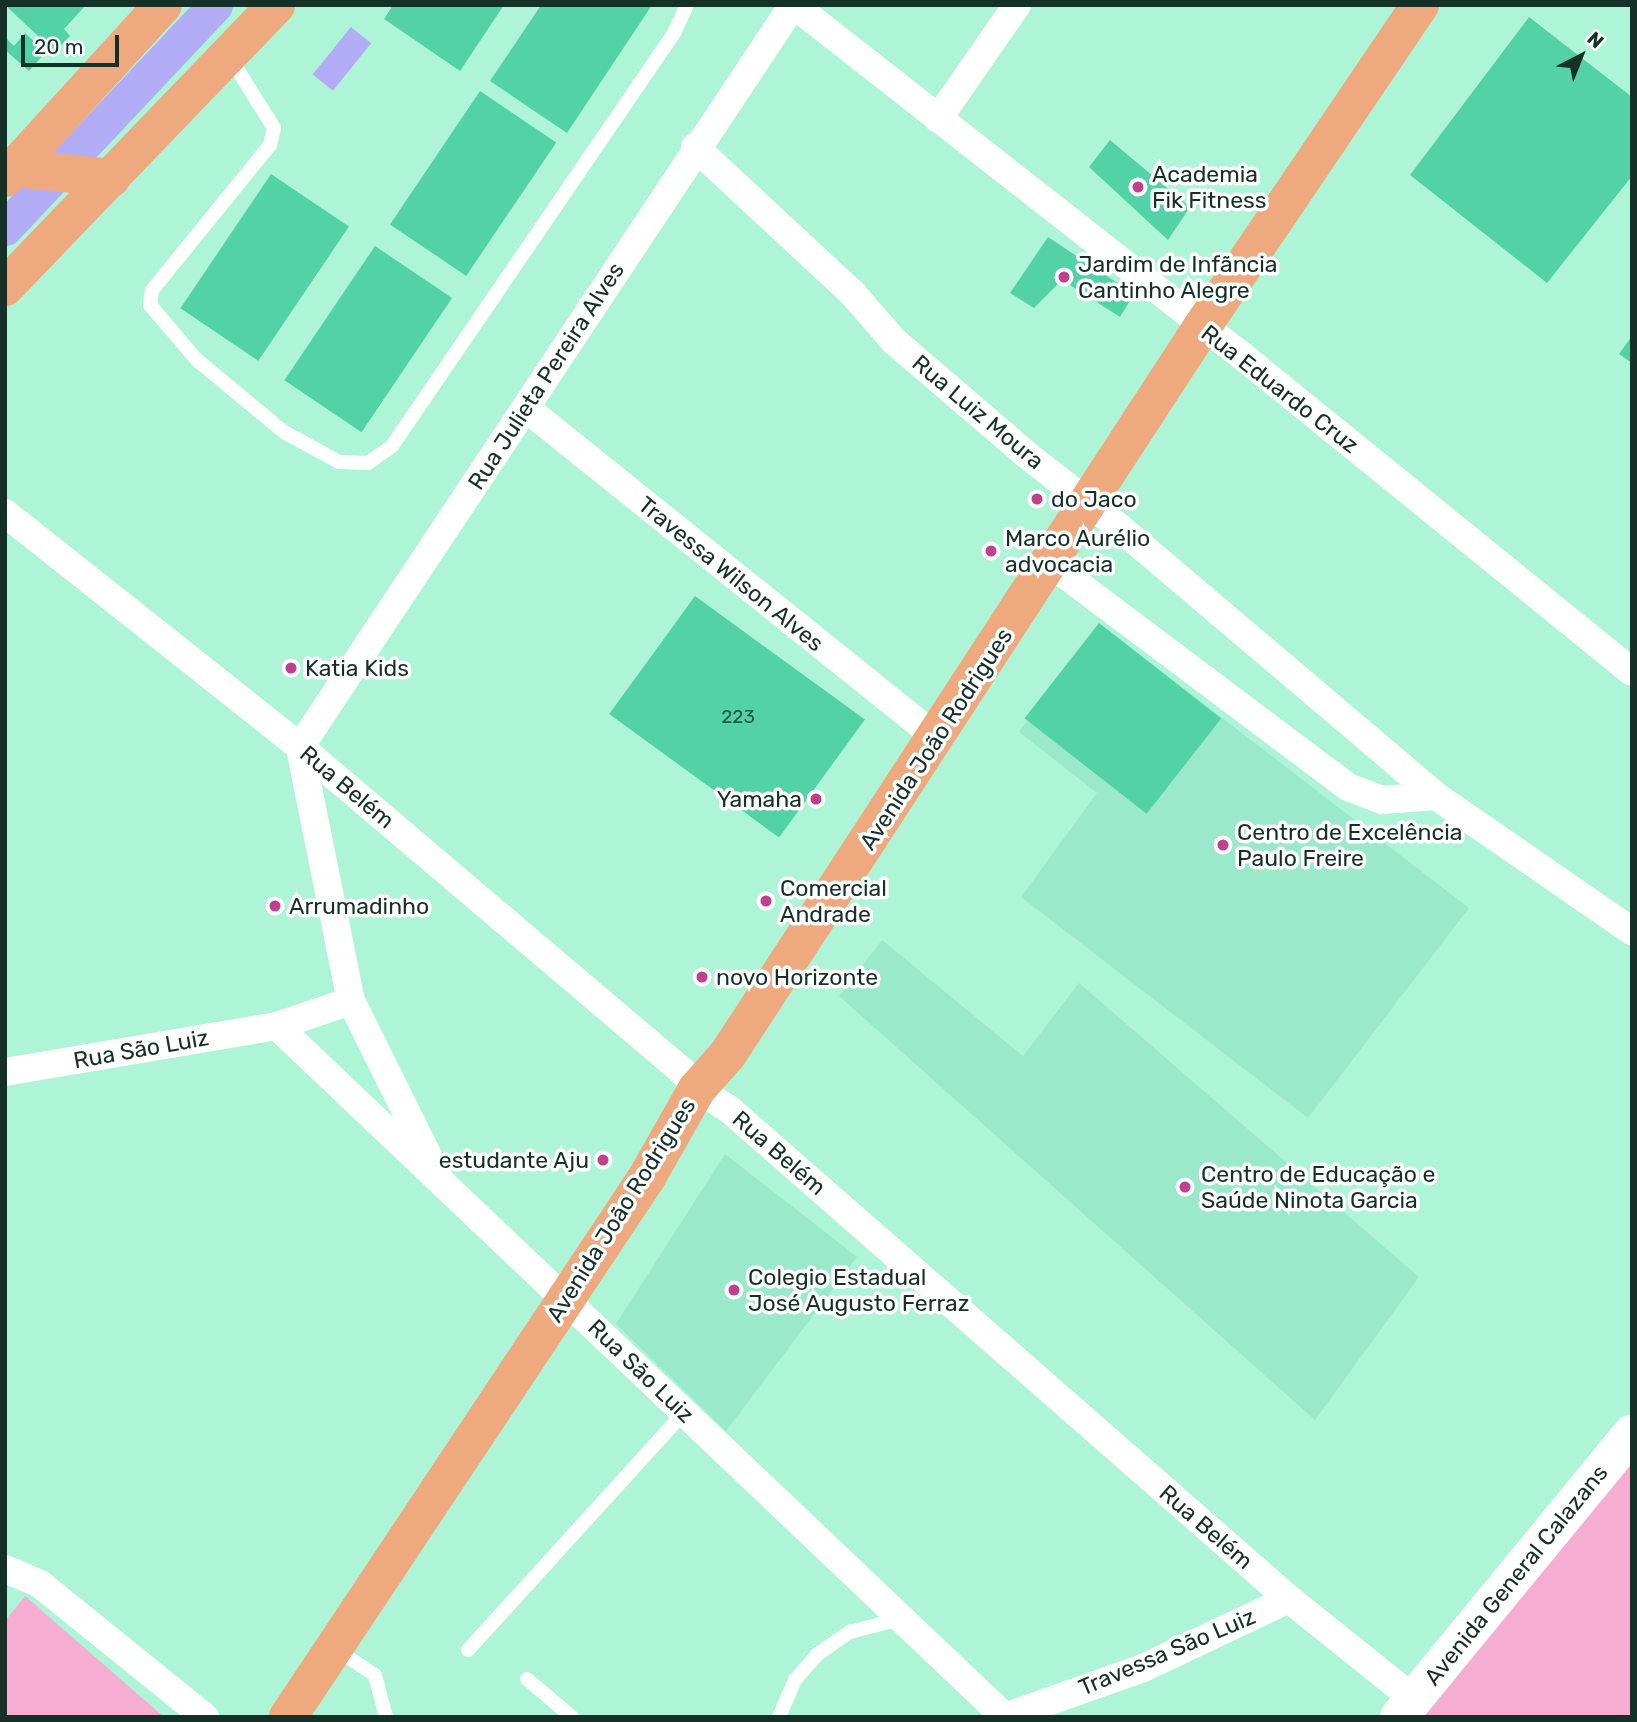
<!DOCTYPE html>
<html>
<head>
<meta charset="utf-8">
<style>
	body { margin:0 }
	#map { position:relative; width:1637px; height:1722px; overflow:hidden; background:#aef5d8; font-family:Rubik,sans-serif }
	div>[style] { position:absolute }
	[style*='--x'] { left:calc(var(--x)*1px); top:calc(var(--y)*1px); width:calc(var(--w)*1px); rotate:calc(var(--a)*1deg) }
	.built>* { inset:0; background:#9ae9ca }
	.green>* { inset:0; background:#f5aed2 }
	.water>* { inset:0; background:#b2adf6; transform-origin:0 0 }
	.canal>* { height:35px; margin:-17.5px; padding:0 17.5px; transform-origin:17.5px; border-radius:17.5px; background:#b2adf6 }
	.building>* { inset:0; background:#53d2a7; transform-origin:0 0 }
	.lane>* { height:14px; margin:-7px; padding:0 7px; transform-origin:7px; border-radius:7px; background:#fff }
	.street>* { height:28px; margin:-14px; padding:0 14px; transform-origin:14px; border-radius:14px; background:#fff }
	.secondary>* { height:38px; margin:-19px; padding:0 19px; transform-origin:19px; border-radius:19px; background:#fff }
	.primary>* { height:38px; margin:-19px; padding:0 19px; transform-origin:19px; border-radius:19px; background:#efa97f }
	.dots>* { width:19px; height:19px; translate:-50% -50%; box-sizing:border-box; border:4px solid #fff; border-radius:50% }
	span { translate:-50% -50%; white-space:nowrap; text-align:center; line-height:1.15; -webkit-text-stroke:7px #fff; paint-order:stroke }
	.number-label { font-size:19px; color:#245947 }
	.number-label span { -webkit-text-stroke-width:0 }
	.poi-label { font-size:23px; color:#153127 }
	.left { translate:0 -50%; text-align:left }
	.right { translate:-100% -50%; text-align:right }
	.street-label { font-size:23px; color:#153127 }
	.frame { position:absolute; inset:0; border:7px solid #153127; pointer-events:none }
	.north { position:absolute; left:1546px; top:21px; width:70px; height:70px; -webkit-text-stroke:5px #fff; paint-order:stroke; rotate:42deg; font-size:19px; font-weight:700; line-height:28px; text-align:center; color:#153127 }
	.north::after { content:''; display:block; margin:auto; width:24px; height:32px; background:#153127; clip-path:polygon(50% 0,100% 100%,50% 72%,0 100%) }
	.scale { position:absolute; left:21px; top:35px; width:98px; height:32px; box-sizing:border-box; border:4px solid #153127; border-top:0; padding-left:9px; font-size:21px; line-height:24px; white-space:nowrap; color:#153127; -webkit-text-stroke:5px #fff; paint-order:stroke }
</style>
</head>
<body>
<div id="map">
	<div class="built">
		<div style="clip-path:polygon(1099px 623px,1469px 908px,1308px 1118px,1021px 897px,1097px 793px,1019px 732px)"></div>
		<div style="clip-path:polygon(882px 940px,1023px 1056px,1079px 983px,1419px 1277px,1315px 1420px,839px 996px)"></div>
		<div style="clip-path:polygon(725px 1154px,857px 1257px,726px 1431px,616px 1324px)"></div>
	</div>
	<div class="green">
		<div style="clip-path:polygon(1632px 1459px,1632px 1717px,1424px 1717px)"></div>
		<div style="clip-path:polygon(25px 1596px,164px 1717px,5px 1717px,5px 1621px)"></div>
	</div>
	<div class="water">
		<div style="left:351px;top:27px;width:26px;height:61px;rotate:39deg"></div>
	</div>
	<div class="canal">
		<div style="--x:5;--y:228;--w:306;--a:-46.7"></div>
	</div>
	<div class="building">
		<div style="clip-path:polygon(5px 5px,86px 5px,64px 29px,70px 36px,55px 52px)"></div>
		<div style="clip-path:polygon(393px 5px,504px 5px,460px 71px,384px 19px)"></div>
		<div style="clip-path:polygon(541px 5px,652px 5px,567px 133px,490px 81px)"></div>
		<div style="clip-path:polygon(1529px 17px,1632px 97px,1632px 176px,1547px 283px,1410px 175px)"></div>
		<div style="clip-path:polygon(25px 33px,46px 52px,29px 71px,5px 50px,7px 39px,14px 46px)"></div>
		<div style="left:480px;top:91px;width:92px;height:161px;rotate:34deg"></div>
		<div style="clip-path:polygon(1110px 140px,1190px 207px,1168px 240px,1089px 167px)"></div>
		<div style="left:271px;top:174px;width:94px;height:162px;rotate:34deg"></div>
		<div style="clip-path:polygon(1048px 237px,1134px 294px,1120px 317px,1062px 280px,1034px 308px,1010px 293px)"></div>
		<div style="left:375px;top:246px;width:93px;height:162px;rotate:34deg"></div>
		<div style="clip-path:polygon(1632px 336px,1632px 363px,1619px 354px)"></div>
		<div style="left:695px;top:596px;width:210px;height:146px;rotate:36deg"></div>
		<div style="left:1099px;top:623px;width:155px;height:121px;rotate:38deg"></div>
	</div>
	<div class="lane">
		<div style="--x:229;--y:56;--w:85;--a:58"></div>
		<div style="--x:274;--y:128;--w:17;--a:103"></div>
		<div style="--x:270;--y:145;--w:187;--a:129.1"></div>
		<div style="--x:152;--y:290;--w:15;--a:98"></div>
		<div style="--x:150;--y:305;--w:71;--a:49.6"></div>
		<div style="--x:196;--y:359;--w:114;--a:39.7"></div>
		<div style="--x:284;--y:432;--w:63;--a:28.6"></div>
		<div style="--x:339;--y:462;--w:29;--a:2"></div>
		<div style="--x:368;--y:463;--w:29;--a:-35"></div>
		<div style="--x:392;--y:446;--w:500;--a:-55.67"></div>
		<div style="--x:674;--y:33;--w:31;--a:-65"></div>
		<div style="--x:334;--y:1648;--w:49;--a:33.4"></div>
		<div style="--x:375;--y:1675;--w:43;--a:75.3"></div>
		<div style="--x:468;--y:1650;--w:321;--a:-47.7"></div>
		<div style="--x:527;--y:1679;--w:59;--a:40.2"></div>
		<div style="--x:779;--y:1717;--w:40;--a:-66.6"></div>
		<div style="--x:795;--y:1680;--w:35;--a:-49"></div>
		<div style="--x:818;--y:1654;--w:39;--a:-35"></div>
		<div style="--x:850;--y:1632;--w:52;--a:-14.6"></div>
	</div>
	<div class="street">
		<div style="--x:794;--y:5;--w:568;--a:38.06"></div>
		<div style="--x:1241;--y:355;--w:503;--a:39.03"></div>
		<div style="--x:938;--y:119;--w:139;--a:-55.3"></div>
		<div style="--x:695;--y:147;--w:216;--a:42.9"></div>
		<div style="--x:853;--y:294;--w:62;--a:48.9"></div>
		<div style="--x:894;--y:341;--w:175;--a:40.6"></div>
		<div style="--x:1027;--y:455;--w:118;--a:38.1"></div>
		<div style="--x:1120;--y:528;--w:414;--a:40.3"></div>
		<div style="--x:1436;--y:796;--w:238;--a:34.6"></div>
		<div style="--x:527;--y:409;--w:526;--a:38.74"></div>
		<div style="--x:5;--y:513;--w:377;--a:38.4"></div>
		<div style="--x:300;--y:747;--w:501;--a:40.3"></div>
		<div style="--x:682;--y:1071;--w:23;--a:50"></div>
		<div style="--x:697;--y:1089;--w:39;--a:32"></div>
		<div style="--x:730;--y:1110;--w:743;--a:41.18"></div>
		<div style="--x:1289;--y:1599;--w:160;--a:38.7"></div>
		<div style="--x:1051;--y:564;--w:371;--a:36.9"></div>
		<div style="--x:1348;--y:787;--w:36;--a:21"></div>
		<div style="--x:1382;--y:800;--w:54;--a:-4.2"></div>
		<div style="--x:277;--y:1026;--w:1004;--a:43.51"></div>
		<div style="--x:1005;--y:1717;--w:146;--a:-19.5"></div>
		<div style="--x:1143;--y:1668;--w:161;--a:-25.3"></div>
		<div style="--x:5;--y:1072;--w:276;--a:-9.6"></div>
		<div style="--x:277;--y:1026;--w:78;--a:-18.7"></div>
		<div style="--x:439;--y:1178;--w:198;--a:-116.4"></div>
		<div style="--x:351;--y:1001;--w:259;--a:-101.4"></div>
		<div style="--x:300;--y:747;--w:891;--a:-56.4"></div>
		<div style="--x:5;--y:1569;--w:38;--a:23"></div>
		<div style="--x:40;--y:1584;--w:212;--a:38.9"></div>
	</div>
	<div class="secondary">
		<div style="--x:1399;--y:1717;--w:367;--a:-50.6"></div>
	</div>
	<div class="primary">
		<div style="--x:15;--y:168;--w:97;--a:5.9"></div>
		<div style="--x:5;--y:178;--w:234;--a:-47.6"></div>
		<div style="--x:5;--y:287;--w:391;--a:-46.1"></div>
		<div style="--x:288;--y:1717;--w:648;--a:-56.38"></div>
		<div style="--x:647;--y:1177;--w:101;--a:-60.4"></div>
		<div style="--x:697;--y:1089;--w:47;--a:-48.5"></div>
		<div style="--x:728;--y:1054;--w:868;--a:-56.9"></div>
		<div style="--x:1202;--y:327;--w:389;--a:-55.9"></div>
	</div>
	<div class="dots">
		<div style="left:1138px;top:187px;background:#c0408d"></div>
		<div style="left:1064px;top:277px;background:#c0408d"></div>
		<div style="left:1037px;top:499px;background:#c0408d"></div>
		<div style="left:991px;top:551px;background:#c0408d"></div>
		<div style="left:291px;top:668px;background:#c0408d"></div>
		<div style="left:816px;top:799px;background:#c0408d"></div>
		<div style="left:1223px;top:845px;background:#c0408d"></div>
		<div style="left:766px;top:901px;background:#c0408d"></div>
		<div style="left:275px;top:906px;background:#c0408d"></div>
		<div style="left:702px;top:977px;background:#c0408d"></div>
		<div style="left:603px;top:1160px;background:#c0408d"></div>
		<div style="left:1185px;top:1187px;background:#c0408d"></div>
		<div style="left:734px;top:1290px;background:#c0408d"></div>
	</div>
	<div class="number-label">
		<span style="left:738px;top:717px">223</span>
	</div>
	<div class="poi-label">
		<span class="left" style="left:1152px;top:187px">Academia<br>Fik Fitness</span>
		<span class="left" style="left:1078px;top:277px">Jardim de Infãncia<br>Cantinho Alegre</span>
		<span class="left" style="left:1051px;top:499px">do Jaco</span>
		<span class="left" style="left:1005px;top:551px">Marco Aurélio<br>advocacia</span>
		<span class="left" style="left:305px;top:668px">Katia Kids</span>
		<span class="right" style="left:802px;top:799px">Yamaha</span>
		<span class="left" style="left:1237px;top:845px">Centro de Excelência<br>Paulo Freire</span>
		<span class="left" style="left:780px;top:901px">Comercial<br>Andrade</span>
		<span class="left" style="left:289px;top:906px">Arrumadinho</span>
		<span class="left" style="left:716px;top:977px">novo Horizonte</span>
		<span class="right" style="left:589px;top:1160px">estudante Aju</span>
		<span class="left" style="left:1201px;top:1187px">Centro de Educação e<br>Saúde Ninota Garcia</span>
		<span class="left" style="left:748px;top:1290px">Colegio Estadual<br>José Augusto Ferraz</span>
	</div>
	<div class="street-label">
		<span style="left:546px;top:376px;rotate:-57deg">Rua Julieta Pereira Alves</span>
		<span style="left:1280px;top:389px;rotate:38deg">Rua Eduardo Cruz</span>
		<span style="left:978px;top:412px;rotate:40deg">Rua Luiz Moura</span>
		<span style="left:731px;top:574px;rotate:39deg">Travessa Wilson Alves</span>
		<span style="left:936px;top:739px;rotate:-57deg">Avenida João Rodrigues</span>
		<span style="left:347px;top:787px;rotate:40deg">Rua Belém</span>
		<span style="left:141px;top:1049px;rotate:-10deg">Rua São Luiz</span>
		<span style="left:779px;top:1153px;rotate:41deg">Rua Belém</span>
		<span style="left:621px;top:1210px;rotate:-58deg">Avenida João Rodrigues</span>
		<span style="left:641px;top:1371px;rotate:44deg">Rua São Luiz</span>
		<span style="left:1206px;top:1527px;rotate:41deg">Rua Belém</span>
		<span style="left:1516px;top:1575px;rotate:-51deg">Avenida General Calazans</span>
		<span style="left:1167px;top:1652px;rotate:-23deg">Travessa São Luiz</span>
	</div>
	<div class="frame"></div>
	<div class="north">N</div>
	<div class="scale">20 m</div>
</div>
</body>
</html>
